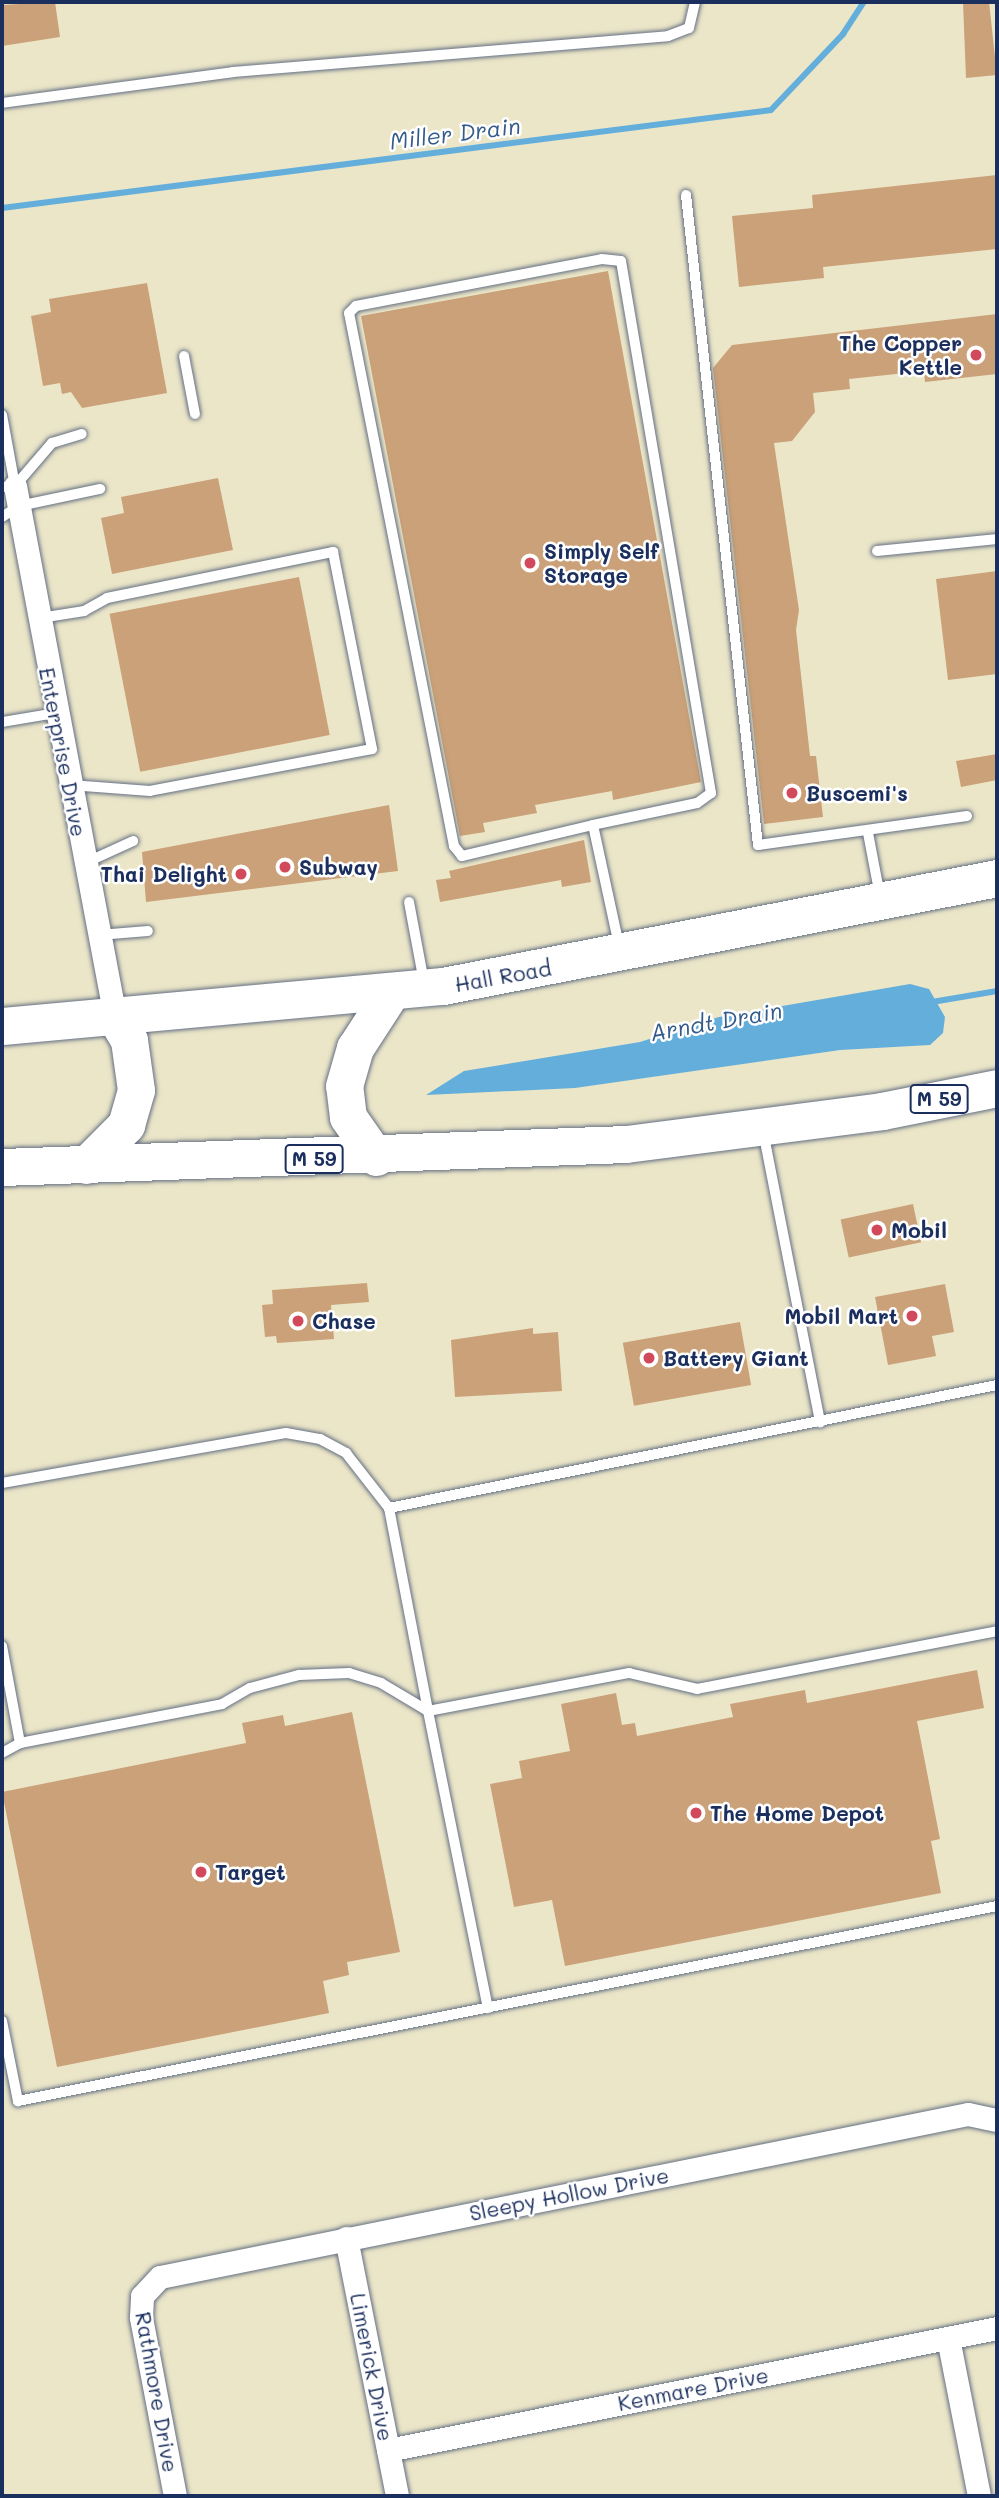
<!DOCTYPE html>
<html>
<head>
<meta charset="utf-8">
<style>
	body { margin:0 }
	#map { position:relative; width:999px; height:2498px; overflow:hidden; background:#ebe6c8; font-family:Mali,sans-serif }
	div>[style] { position:absolute }
	[style*='--x'] { left:calc(var(--x)*1px); top:calc(var(--y)*1px); width:calc(var(--w)*1px); rotate:calc(var(--a)*1deg) }
	.water>* { inset:0; background:#64aedc }
	.stream>* { height:6px; margin:-3px; padding:0 3px; transform-origin:3px; border-radius:3px; background:#64aedc }
	.building>* { inset:0; background:#caa178; transform-origin:0 0 }
	.roads { filter:drop-shadow(0 0 2px #646f83) drop-shadow(0 0 2px #646f83) }
	.service>* { height:10px; margin:-5px; padding:0 5px; transform-origin:5px; border-radius:5px; background:#fff }
	.minor>* { height:23px; margin:-11.5px; padding:0 11.5px; transform-origin:11.5px; border-radius:11.5px; background:#fff }
	.trunk>* { height:37px; margin:-18.5px; padding:0 18.5px; transform-origin:18.5px; border-radius:18.5px; background:#fff }
	.dots>* { width:19px; height:19px; translate:-50% -50%; box-sizing:border-box; border:4px solid #fff; border-radius:50% }
	span { translate:-50% -50%; white-space:nowrap; text-align:center; line-height:1.15; -webkit-text-stroke:5px #fff; paint-order:stroke }
	.shield-label span { padding:2px 5px; background:#fff; border:2px solid; border-radius:5px; -webkit-text-stroke-width:0 }
	.shield-label { font-size:19px; color:#1b2f5e; font-weight:700 }
	.poi-label { font-size:21px; color:#1b2f5e; font-weight:700 }
	.right { translate:-100% -50%; text-align:right }
	.left { translate:0 -50%; text-align:left }
	.street-label { font-size:21px; color:#1b2f5e }
	.water-label { font-size:23px; color:#355b8a; font-style:italic }
	.frame { position:absolute; inset:0; border:4px solid #1b2f5e; pointer-events:none }
</style>
</head>
<body>
<div id="map">
	<div class="water">
		<div style="clip-path:polygon(910px 984px,929px 989px,945px 1017px,943px 1033px,930px 1045px,840px 1050px,575px 1088px,426px 1095px,464px 1071px,640px 1042px,719px 1017px)"></div>
	</div>
	<div class="stream">
		<div style="--x:2;--y:208;--w:775;--a:-7.26"></div>
		<div style="--x:771;--y:110;--w:105;--a:-46.5"></div>
		<div style="--x:843;--y:34;--w:38;--a:-57"></div>
		<div style="--x:932;--y:1002;--w:66;--a:-9.6"></div>
	</div>
	<div class="building">
		<div style="clip-path:polygon(55px 2px,60px 37px,2px 46px,2px 5px)"></div>
		<div style="clip-path:polygon(963px 2px,989px 2px,997px 75px,966px 78px)"></div>
		<div style="clip-path:polygon(997px 175px,997px 249px,823px 267px,824px 278px,739px 287px,732px 216px,813px 208px,812px 195px)"></div>
		<div style="clip-path:polygon(608px 271px,701px 782px,613px 800px,612px 791px,535px 805px,537px 813px,483px 823px,485px 832px,460px 836px,361px 316px)"></div>
		<div style="clip-path:polygon(147px 283px,167px 393px,82px 408px,71px 392px,62px 394px,60px 383px,43px 386px,31px 316px,51px 312px,49px 299px)"></div>
		<div style="clip-path:polygon(997px 314px,997px 374px,925px 382px,924px 371px,849px 379px,850px 389px,813px 393px,815px 412px,792px 441px,774px 443px,799px 610px,796px 630px,810px 756px,816px 756px,823px 817px,764px 824px,713px 368px,732px 345px)"></div>
		<div style="clip-path:polygon(218px 478px,233px 550px,112px 574px,101px 518px,124px 513px,121px 497px)"></div>
		<div style="clip-path:polygon(997px 571px,997px 674px,948px 680px,936px 579px)"></div>
		<div style="left:299px;top:577px;width:161px;height:193px;rotate:79deg"></div>
		<div style="clip-path:polygon(997px 754px,997px 780px,961px 787px,956px 761px)"></div>
		<div style="clip-path:polygon(389px 805px,398px 871px,146px 902px,142px 852px)"></div>
		<div style="clip-path:polygon(584px 840px,591px 882px,562px 887px,561px 880px,440px 902px,436px 880px,451px 878px,449px 871px)"></div>
		<div style="left:913px;top:1204px;width:39px;height:74px;rotate:78deg"></div>
		<div style="clip-path:polygon(367px 1283px,369px 1302px,331px 1305px,334px 1339px,277px 1343px,276px 1336px,265px 1337px,262px 1305px,273px 1304px,272px 1290px)"></div>
		<div style="clip-path:polygon(945px 1284px,954px 1332px,932px 1336px,936px 1356px,888px 1365px,875px 1297px)"></div>
		<div style="left:740px;top:1322px;width:64px;height:119px;rotate:80deg"></div>
		<div style="clip-path:polygon(533px 1328px,533px 1334px,558px 1332px,562px 1391px,455px 1397px,451px 1340px)"></div>
		<div style="clip-path:polygon(977px 1670px,984px 1708px,917px 1721px,940px 1839px,931px 1841px,941px 1893px,565px 1966px,552px 1900px,514px 1907px,490px 1784px,522px 1778px,519px 1761px,570px 1751px,561px 1704px,616px 1693px,622px 1725px,635px 1723px,637px 1736px,733px 1717px,730px 1704px,805px 1690px,807px 1703px)"></div>
		<div style="clip-path:polygon(352px 1712px,400px 1952px,347px 1962px,349px 1975px,323px 1981px,329px 2013px,57px 2067px,2px 1792px,246px 1743px,242px 1723px,283px 1715px,285px 1726px)"></div>
	</div>
	<div class="roads">
		<div class="service">
			<div style="--x:2;--y:103;--w:233;--a:-7.6"></div>
			<div style="--x:233;--y:72;--w:436;--a:-4.7"></div>
			<div style="--x:668;--y:36;--w:22;--a:-21"></div>
			<div style="--x:689;--y:28;--w:27;--a:-77"></div>
			<div style="--x:686;--y:195;--w:654;--a:83.68"></div>
			<div style="--x:758;--y:845;--w:211;--a:-7.9"></div>
			<div style="--x:184;--y:356;--w:59;--a:79.3"></div>
			<div style="--x:2;--y:415;--w:72;--a:79.6"></div>
			<div style="--x:2;--y:487;--w:13;--a:-4"></div>
			<div style="--x:15;--y:486;--w:57;--a:-49.3"></div>
			<div style="--x:52;--y:443;--w:31;--a:-17"></div>
			<div style="--x:2;--y:517;--w:20;--a:-33"></div>
			<div style="--x:19;--y:506;--w:83;--a:-11.9"></div>
			<div style="--x:877;--y:551;--w:121;--a:-5.7"></div>
			<div style="--x:40;--y:618;--w:45;--a:-9"></div>
			<div style="--x:84;--y:611;--w:26;--a:-29"></div>
			<div style="--x:107;--y:598;--w:231;--a:-11.5"></div>
			<div style="--x:333;--y:552;--w:201;--a:78.8"></div>
			<div style="--x:372;--y:749;--w:226;--a:169.3"></div>
			<div style="--x:150;--y:791;--w:80;--a:-175.7"></div>
			<div style="--x:2;--y:722;--w:55;--a:-9.5"></div>
			<div style="--x:593;--y:825;--w:135;--a:166.7"></div>
			<div style="--x:462;--y:856;--w:13;--a:-129"></div>
			<div style="--x:454;--y:846;--w:543;--a:-101.14"></div>
			<div style="--x:349;--y:313;--w:10;--a:-45"></div>
			<div style="--x:356;--y:306;--w:250;--a:-10.8"></div>
			<div style="--x:602;--y:259;--w:19;--a:6"></div>
			<div style="--x:621;--y:261;--w:540;--a:80.4"></div>
			<div style="--x:711;--y:793;--w:17;--a:144"></div>
			<div style="--x:697;--y:803;--w:106;--a:168.1"></div>
			<div style="--x:593;--y:825;--w:123;--a:77.8"></div>
			<div style="--x:868;--y:833;--w:64;--a:79.2"></div>
			<div style="--x:85;--y:863;--w:53;--a:-24.6"></div>
			<div style="--x:409;--y:902;--w:81;--a:79.4"></div>
			<div style="--x:99;--y:935;--w:49;--a:-4.7"></div>
			<div style="--x:763;--y:1131;--w:297;--a:78.9"></div>
			<div style="--x:2;--y:1483;--w:288;--a:-10"></div>
			<div style="--x:286;--y:1433;--w:35;--a:10"></div>
			<div style="--x:320;--y:1439;--w:30;--a:28"></div>
			<div style="--x:346;--y:1453;--w:70;--a:52"></div>
			<div style="--x:389;--y:1508;--w:620;--a:-11.44"></div>
			<div style="--x:389;--y:1508;--w:207;--a:79.1"></div>
			<div style="--x:428;--y:1711;--w:205;--a:-10.7"></div>
			<div style="--x:629;--y:1673;--w:70;--a:13.2"></div>
			<div style="--x:697;--y:1689;--w:306;--a:-10.9"></div>
			<div style="--x:2;--y:1646;--w:99;--a:79.5"></div>
			<div style="--x:2;--y:1753;--w:21;--a:-29"></div>
			<div style="--x:20;--y:1743;--w:206;--a:-10.9"></div>
			<div style="--x:222;--y:1704;--w:32;--a:-30"></div>
			<div style="--x:250;--y:1688;--w:51;--a:-14.9"></div>
			<div style="--x:299;--y:1675;--w:50;--a:-2.3"></div>
			<div style="--x:349;--y:1673;--w:34;--a:17"></div>
			<div style="--x:381;--y:1683;--w:55;--a:30.8"></div>
			<div style="--x:428;--y:1711;--w:303;--a:78.6"></div>
			<div style="--x:2;--y:2021;--w:82;--a:78.7"></div>
			<div style="--x:18;--y:2101;--w:998;--a:-11.26"></div>
		</div>
		<div class="minor">
			<div style="--x:15;--y:486;--w:540;--a:79.33"></div>
			<div style="--x:346;--y:2238;--w:263;--a:78.8"></div>
			<div style="--x:948;--y:2338;--w:161;--a:78.9"></div>
			<div style="--x:388;--y:2450;--w:621;--a:-11.33"></div>
			<div style="--x:175;--y:2496;--w:182;--a:-100.8"></div>
			<div style="--x:141;--y:2317;--w:21;--a:-87"></div>
			<div style="--x:142;--y:2296;--w:26;--a:-47"></div>
			<div style="--x:160;--y:2277;--w:824;--a:-11.41"></div>
			<div style="--x:968;--y:2114;--w:30;--a:12"></div>
		</div>
		<div class="trunk">
			<div style="--x:2;--y:1026;--w:443;--a:-5.2"></div>
			<div style="--x:443;--y:986;--w:564;--a:-11.03"></div>
			<div style="--x:376;--y:1157;--w:49;--a:-125"></div>
			<div style="--x:348;--y:1117;--w:31;--a:-97"></div>
			<div style="--x:344;--y:1086;--w:40;--a:-74"></div>
			<div style="--x:355;--y:1048;--w:64;--a:-57.1"></div>
			<div style="--x:86;--y:1165;--w:57;--a:-45"></div>
			<div style="--x:126;--y:1125;--w:36;--a:-74"></div>
			<div style="--x:136;--y:1090;--w:50;--a:-98"></div>
			<div style="--x:129;--y:1040;--w:27;--a:-121"></div>
			<div style="--x:2;--y:1167;--w:624;--a:-2.11"></div>
			<div style="--x:626;--y:1144;--w:258;--a:-7.3"></div>
			<div style="--x:882;--y:1111;--w:117;--a:-11.3"></div>
		</div>
	</div>
	<div class="dots">
		<div style="left:976px;top:355px;background:#d1495b"></div>
		<div style="left:530px;top:563px;background:#d1495b"></div>
		<div style="left:792px;top:793px;background:#d1495b"></div>
		<div style="left:285px;top:867px;background:#d1495b"></div>
		<div style="left:241px;top:874px;background:#d1495b"></div>
		<div style="left:877px;top:1230px;background:#d1495b"></div>
		<div style="left:912px;top:1316px;background:#d1495b"></div>
		<div style="left:298px;top:1321px;background:#d1495b"></div>
		<div style="left:649px;top:1358px;background:#d1495b"></div>
		<div style="left:696px;top:1813px;background:#d1495b"></div>
		<div style="left:201px;top:1872px;background:#d1495b"></div>
	</div>
	<div class="shield-label">
		<span style="left:939px;top:1099px">M 59</span>
		<span style="left:314px;top:1159px">M 59</span>
	</div>
	<div class="poi-label">
		<span class="right" style="left:962px;top:355px">The Copper<br>Kettle</span>
		<span class="left" style="left:544px;top:563px">Simply Self<br>Storage</span>
		<span class="left" style="left:806px;top:793px">Buscemi's</span>
		<span class="left" style="left:299px;top:867px">Subway</span>
		<span class="right" style="left:227px;top:874px">Thai Delight</span>
		<span class="left" style="left:891px;top:1230px">Mobil</span>
		<span class="right" style="left:898px;top:1316px">Mobil Mart</span>
		<span class="left" style="left:312px;top:1321px">Chase</span>
		<span class="left" style="left:663px;top:1358px">Battery Giant</span>
		<span class="left" style="left:710px;top:1813px">The Home Depot</span>
		<span class="left" style="left:215px;top:1872px">Target</span>
	</div>
	<div class="street-label">
		<span style="left:63px;top:752px;rotate:79deg">Enterprise Drive</span>
		<span style="left:503px;top:976px;rotate:-10deg">Hall Road</span>
		<span style="left:569px;top:2194px;rotate:-11deg">Sleepy Hollow Drive</span>
		<span style="left:372px;top:2367px;rotate:79deg">Limerick Drive</span>
		<span style="left:693px;top:2389px;rotate:-11deg">Kenmare Drive</span>
		<span style="left:157px;top:2392px;rotate:80deg">Rathmore Drive</span>
	</div>
	<div class="water-label">
		<span style="left:455px;top:133px;rotate:-7deg">Miller Drain</span>
		<span style="left:716px;top:1021px;rotate:-10deg">Arndt Drain</span>
	</div>
	<div class="frame"></div>
</div>
</body>
</html>
